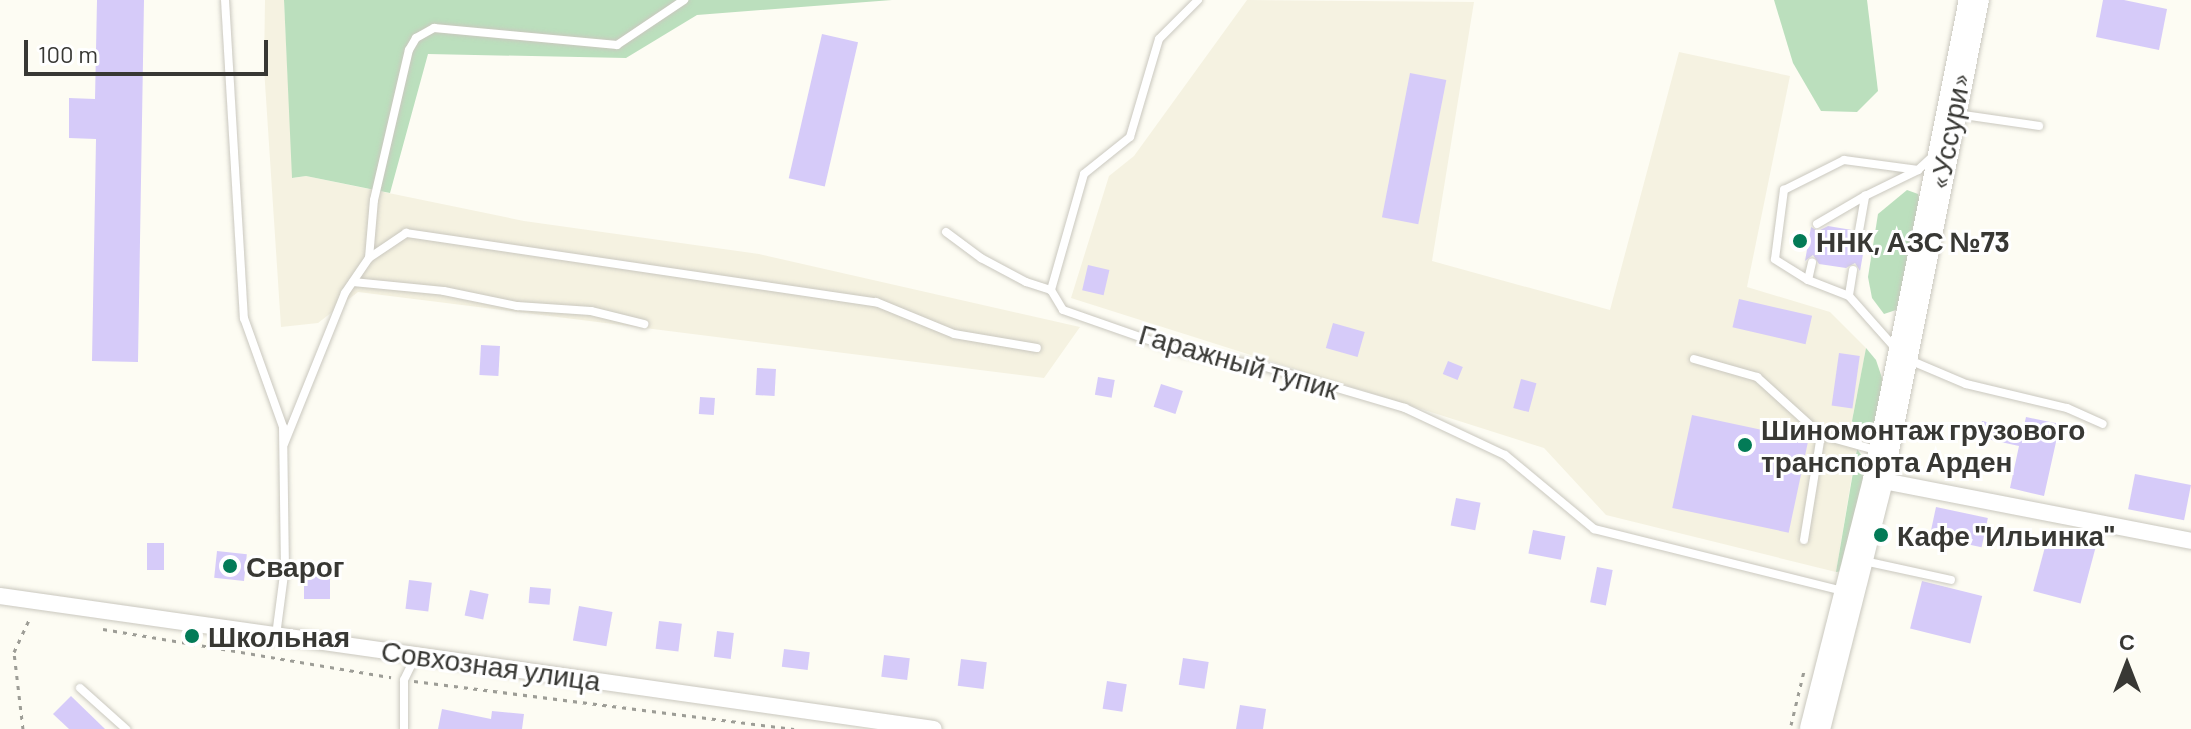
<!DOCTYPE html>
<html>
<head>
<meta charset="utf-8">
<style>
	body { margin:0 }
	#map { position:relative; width:2191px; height:729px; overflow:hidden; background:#fdfcf3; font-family:Barlow,sans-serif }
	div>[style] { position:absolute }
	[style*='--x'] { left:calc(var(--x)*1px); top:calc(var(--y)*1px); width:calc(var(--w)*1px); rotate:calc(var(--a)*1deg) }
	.built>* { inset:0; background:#f5f2e1 }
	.green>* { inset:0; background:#bbdfbd }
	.building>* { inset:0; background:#d6cbf9; transform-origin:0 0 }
	.path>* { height:3px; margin-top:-1.5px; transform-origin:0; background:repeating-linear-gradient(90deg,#9d9d96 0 4px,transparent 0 10px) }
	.roads { filter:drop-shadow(0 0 2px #cac8bf) drop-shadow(0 0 2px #cac8bf) }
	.lane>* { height:8px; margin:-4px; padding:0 4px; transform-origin:4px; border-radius:4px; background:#fff }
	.street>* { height:16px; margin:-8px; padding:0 8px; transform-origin:8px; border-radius:8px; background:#fff }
	.highway>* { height:30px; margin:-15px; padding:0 15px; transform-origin:15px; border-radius:15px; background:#fff }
	.dots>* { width:22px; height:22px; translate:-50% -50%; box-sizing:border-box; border:4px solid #fff; border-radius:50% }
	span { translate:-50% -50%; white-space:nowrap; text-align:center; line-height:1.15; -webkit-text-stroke:6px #fff; paint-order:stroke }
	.street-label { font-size:28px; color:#383834 }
	.poi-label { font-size:28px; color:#383834; font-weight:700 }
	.left { translate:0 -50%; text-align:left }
	.north { position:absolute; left:2087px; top:625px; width:80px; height:80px; -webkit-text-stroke:6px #fff; paint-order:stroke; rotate:0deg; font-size:22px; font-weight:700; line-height:32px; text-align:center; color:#383834 }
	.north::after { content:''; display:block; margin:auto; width:28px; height:36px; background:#383834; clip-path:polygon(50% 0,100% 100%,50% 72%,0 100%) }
	.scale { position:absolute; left:24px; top:40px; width:244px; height:36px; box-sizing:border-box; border:4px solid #383834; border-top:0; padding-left:10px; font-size:24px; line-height:28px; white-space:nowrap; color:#383834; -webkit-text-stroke:6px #fff; paint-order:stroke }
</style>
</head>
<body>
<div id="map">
	<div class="built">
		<div style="clip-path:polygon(265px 0,284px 0,293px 178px,306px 176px,524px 221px,759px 254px,1080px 327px,1044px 378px,358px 292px,318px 323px,281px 327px,264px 68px)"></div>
		<div style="clip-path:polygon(1247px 0,1474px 2px,1432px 261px,1610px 310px,1679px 52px,1790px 76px,1747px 287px,1830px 312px,1866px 348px,1852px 421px,1859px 433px,1836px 572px,1606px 515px,1544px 448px,1071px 298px,1109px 176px,1134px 156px)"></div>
	</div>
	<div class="green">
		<div style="clip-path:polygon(284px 0,892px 0,697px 15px,626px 58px,428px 54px,390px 193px,306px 176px,292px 178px)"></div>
		<div style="clip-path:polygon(1774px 0,1867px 0,1878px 91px,1857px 112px,1821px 111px,1793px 63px)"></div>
		<div style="clip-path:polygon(1907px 190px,1918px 194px,1926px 219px,1909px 299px,1896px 310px,1884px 314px,1872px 298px,1868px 277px,1878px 214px)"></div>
		<div style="clip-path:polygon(1866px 348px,1876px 360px,1882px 378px,1881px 400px,1876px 431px,1859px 433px,1852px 421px)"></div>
		<div style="clip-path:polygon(1857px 449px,1871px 468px,1844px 571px,1836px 572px)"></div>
	</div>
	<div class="building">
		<div style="clip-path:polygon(97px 0,144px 0,138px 362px,92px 361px,96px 139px,69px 138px,69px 98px,95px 99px)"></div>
		<div style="clip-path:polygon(2103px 0,2124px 0,2167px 9px,2159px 50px,2096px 37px)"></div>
		<div style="left:822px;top:34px;width:37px;height:148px;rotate:13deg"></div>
		<div style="left:1410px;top:73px;width:37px;height:147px;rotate:11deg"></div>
		<div style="clip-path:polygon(1828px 226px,1852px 230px,1857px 238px,1867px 232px,1860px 271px,1855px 263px,1846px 268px,1819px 264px,1813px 255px,1805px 261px,1811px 227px,1818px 231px)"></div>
		<div style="left:1088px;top:265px;width:22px;height:26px;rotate:13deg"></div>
		<div style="left:1739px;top:299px;width:75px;height:29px;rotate:13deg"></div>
		<div style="left:1333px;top:323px;width:33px;height:26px;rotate:16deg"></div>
		<div style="left:481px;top:345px;width:19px;height:30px;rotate:3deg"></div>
		<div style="left:1839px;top:353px;width:21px;height:53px;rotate:8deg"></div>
		<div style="left:1448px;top:361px;width:16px;height:14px;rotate:22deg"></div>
		<div style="left:757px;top:368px;width:19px;height:27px;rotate:3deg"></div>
		<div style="left:1098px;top:377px;width:17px;height:18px;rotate:10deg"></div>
		<div style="left:1521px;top:379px;width:16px;height:30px;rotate:15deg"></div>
		<div style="left:1161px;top:384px;width:23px;height:24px;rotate:18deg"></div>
		<div style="left:700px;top:397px;width:15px;height:17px;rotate:4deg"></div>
		<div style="left:1692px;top:415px;width:119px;height:95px;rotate:12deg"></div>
		<div style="clip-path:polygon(2026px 417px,2060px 424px,2044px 496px,2010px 488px,2019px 446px,1978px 437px,1982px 421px,2023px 430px)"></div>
		<div style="left:2135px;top:474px;width:57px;height:36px;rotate:11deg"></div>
		<div style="left:1456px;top:498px;width:25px;height:28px;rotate:11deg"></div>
		<div style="left:1936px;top:507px;width:53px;height:30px;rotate:12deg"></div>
		<div style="left:1533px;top:530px;width:33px;height:24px;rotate:11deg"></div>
		<div style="left:2049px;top:532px;width:49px;height:61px;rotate:15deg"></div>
		<div style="left:147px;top:543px;width:17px;height:27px"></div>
		<div style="left:217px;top:551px;width:30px;height:27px;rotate:6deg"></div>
		<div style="left:1597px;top:567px;width:16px;height:36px;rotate:11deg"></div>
		<div style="left:304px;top:572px;width:26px;height:27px"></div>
		<div style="left:409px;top:580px;width:23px;height:29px;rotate:7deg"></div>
		<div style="left:1922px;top:581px;width:62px;height:49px;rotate:14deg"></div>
		<div style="left:530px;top:587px;width:21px;height:16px;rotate:5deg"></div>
		<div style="left:470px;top:590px;width:19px;height:26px;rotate:12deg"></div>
		<div style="left:579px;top:606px;width:34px;height:35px;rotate:10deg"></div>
		<div style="left:659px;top:621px;width:23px;height:28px;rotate:7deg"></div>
		<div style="left:717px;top:631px;width:17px;height:26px;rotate:7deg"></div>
		<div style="left:784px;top:649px;width:26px;height:18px;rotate:7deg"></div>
		<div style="left:884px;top:655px;width:26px;height:22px;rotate:7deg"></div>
		<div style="left:1183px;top:658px;width:26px;height:27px;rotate:9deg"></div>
		<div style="left:961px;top:659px;width:26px;height:27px;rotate:7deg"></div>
		<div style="left:1107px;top:681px;width:20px;height:28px;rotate:9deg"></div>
		<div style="clip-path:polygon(71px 696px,105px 729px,69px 729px,53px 714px)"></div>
		<div style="clip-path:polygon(1240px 705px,1266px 709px,1263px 729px,1236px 729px)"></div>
		<div style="clip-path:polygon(442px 709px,491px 719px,492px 711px,524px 714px,522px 729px,438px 729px)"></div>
	</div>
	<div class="path">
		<div style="--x:103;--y:629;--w:292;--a:9.5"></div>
		<div style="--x:414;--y:681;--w:383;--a:7.2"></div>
		<div style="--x:1791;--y:725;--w:56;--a:-76.5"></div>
		<div style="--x:23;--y:729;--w:78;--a:-96.7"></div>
		<div style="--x:14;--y:652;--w:38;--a:-65"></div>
	</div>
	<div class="roads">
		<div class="lane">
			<div style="--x:225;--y:0;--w:319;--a:86.6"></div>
			<div style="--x:244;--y:318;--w:116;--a:70.3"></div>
			<div style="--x:283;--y:427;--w:140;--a:89.2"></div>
			<div style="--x:285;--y:567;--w:69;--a:97.5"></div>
			<div style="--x:1198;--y:0;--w:55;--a:135"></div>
			<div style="--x:1159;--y:39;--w:102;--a:106.5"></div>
			<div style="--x:1130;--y:137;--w:59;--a:141.2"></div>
			<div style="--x:1084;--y:174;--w:121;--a:105.9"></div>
			<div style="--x:1051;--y:290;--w:23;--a:59"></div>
			<div style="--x:1063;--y:310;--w:127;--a:19.3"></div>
			<div style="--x:1183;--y:352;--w:84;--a:10.2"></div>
			<div style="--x:1266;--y:367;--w:145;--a:16.4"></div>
			<div style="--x:1405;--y:408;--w:110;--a:25.2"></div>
			<div style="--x:1505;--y:455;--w:116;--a:39.7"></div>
			<div style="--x:1594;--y:529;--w:256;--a:14"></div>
			<div style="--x:1957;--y:114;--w:83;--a:8.3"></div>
			<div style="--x:1817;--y:224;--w:56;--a:-30.3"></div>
			<div style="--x:1859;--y:231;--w:36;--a:-80"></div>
			<div style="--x:1865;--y:196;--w:59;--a:-26.1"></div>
			<div style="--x:1918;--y:170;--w:21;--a:-43"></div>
			<div style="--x:946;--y:232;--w:44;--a:36.6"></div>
			<div style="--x:981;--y:258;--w:51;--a:28.1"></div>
			<div style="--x:1026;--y:282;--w:26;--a:18"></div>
			<div style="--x:369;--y:258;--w:58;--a:-85.1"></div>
			<div style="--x:374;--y:200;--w:154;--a:-76.9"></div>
			<div style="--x:409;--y:50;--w:14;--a:-60"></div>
			<div style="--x:416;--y:38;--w:21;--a:-29"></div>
			<div style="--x:434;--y:28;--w:184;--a:5.3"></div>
			<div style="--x:617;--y:45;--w:81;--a:-33.9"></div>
			<div style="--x:1853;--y:270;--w:26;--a:99"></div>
			<div style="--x:1849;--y:296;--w:72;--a:48.4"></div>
			<div style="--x:1808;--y:280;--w:18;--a:-77"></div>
			<div style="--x:353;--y:282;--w:91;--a:5.6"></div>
			<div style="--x:444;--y:291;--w:75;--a:11.6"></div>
			<div style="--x:517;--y:306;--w:74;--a:3.9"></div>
			<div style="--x:591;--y:311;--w:55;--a:13.8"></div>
			<div style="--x:1849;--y:296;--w:44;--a:-158.7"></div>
			<div style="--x:1808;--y:280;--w:39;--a:-148"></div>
			<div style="--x:1775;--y:259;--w:70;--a:-82.6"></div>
			<div style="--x:1784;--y:190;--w:67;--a:-26.6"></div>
			<div style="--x:1844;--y:160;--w:75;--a:7.7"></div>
			<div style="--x:1694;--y:359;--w:66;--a:15.9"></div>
			<div style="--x:1757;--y:377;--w:86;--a:42.2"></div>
			<div style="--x:1821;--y:435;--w:60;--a:15.4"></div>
			<div style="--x:1907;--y:359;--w:64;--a:23"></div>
			<div style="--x:1966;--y:384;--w:104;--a:13.4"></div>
			<div style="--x:2067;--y:408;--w:39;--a:24"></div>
			<div style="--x:284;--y:444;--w:163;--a:-68"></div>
			<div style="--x:345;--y:293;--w:42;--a:-55.6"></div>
			<div style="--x:369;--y:258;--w:45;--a:-34"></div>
			<div style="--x:406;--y:233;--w:475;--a:8.4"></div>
			<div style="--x:876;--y:302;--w:84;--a:22.3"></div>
			<div style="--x:954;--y:334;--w:84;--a:9.6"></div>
			<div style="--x:1804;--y:540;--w:106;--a:-80.8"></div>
			<div style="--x:1864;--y:561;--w:89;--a:12.3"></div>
			<div style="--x:80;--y:688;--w:62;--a:41.7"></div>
			<div style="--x:404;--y:729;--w:49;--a:-90"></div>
			<div style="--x:404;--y:680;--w:28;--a:-64"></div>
		</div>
		<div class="street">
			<div style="--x:1878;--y:480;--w:319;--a:11"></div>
			<div style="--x:0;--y:596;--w:943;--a:8.1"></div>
		</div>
		<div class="highway">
			<div style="--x:1815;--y:729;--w:257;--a:-75.8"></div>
			<div style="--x:1878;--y:480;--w:490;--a:-78.7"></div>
		</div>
	</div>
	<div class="dots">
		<div style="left:1800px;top:241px;background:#037b57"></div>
		<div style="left:1745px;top:445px;background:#037b57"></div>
		<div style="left:1881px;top:535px;background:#037b57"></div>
		<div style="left:230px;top:566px;background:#037b57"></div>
		<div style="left:192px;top:636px;background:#037b57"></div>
	</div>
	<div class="street-label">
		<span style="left:1949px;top:131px;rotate:-79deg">«Уссури»</span>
		<span style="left:1239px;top:361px;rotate:16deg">Гаражный тупик</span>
		<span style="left:491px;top:665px;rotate:8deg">Совхозная улица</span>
	</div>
	<div class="poi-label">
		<span class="left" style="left:1816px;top:241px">ННК, АЗС №73</span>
		<span class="left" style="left:1761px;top:445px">Шиномонтаж грузового<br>транспорта Арден</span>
		<span class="left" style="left:1897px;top:535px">Кафе "Ильинка"</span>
		<span class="left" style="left:246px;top:566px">Сварог</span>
		<span class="left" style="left:208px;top:636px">Школьная</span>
	</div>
	<div class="north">С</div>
	<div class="scale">100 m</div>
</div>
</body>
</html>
